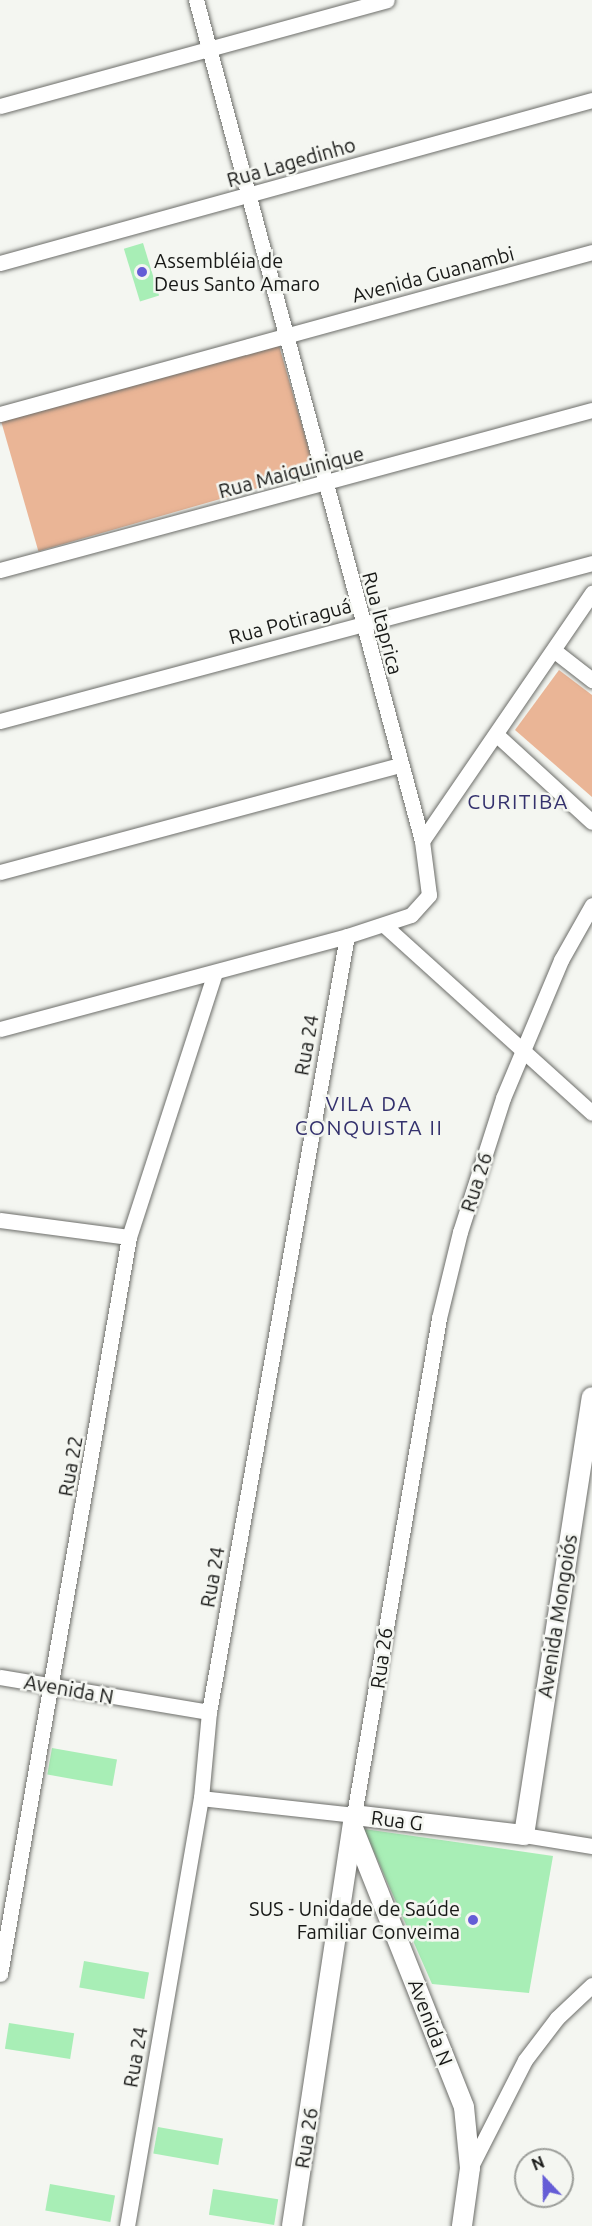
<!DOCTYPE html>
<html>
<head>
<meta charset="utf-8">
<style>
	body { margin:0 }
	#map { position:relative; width:592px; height:2226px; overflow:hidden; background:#f4f6f1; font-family:Ubuntu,sans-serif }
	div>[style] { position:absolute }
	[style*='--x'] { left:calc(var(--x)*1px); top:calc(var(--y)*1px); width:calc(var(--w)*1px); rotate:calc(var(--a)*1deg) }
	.green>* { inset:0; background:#eab596; transform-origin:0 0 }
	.building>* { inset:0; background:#a8eeb6; transform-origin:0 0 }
	.roads { filter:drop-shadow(0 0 2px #6d6e6a) drop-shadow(0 0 2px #6d6e6a) }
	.minor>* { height:15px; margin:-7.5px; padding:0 7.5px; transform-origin:7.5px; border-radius:7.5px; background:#fff }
	.tertiary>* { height:20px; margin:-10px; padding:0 10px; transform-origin:10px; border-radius:10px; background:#fff }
	.dots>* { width:16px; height:16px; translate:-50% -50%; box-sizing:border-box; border:3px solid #f4f6f1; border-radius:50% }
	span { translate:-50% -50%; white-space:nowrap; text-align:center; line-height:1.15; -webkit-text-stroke:5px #f4f6f1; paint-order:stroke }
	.street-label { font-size:20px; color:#181917 }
	.poi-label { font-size:20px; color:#181917 }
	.left { translate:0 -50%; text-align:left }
	.right { translate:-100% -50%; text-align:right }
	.neighbourhood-label { font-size:21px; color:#34316d; letter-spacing:1.5px }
	.north { position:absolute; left:514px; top:2148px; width:60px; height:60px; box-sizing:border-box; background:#f4f6f1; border:2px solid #9c9e9a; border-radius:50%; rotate:338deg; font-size:16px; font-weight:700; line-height:24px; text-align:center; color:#181917 }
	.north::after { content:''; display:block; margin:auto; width:21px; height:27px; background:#655dd6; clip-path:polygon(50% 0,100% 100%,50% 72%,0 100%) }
</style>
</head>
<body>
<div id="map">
	<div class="green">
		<div style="left:278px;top:342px;width:135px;height:288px;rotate:74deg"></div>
		<div style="clip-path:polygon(559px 670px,592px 695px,592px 797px,515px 730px)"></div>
	</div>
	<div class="building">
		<div style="left:143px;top:243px;width:55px;height:20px;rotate:73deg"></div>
		<div style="left:52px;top:1748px;width:66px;height:27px;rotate:10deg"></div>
		<div style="clip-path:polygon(364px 1829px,553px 1856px,529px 1993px,432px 1984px)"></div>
		<div style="left:84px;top:1961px;width:66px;height:27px;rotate:10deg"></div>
		<div style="left:9px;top:2023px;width:66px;height:26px;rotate:9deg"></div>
		<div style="left:158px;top:2127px;width:66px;height:27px;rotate:10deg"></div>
		<div style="left:50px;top:2184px;width:66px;height:27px;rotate:10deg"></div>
		<div style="left:213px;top:2189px;width:66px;height:26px;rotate:9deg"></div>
	</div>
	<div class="roads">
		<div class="minor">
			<div style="--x:0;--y:106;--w:401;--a:-15.3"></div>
			<div style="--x:0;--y:263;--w:614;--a:-15.39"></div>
			<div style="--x:0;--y:414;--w:614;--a:-15.3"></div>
			<div style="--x:0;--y:570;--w:613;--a:-15.12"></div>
			<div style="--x:556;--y:652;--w:46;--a:37.9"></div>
			<div style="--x:0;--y:721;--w:613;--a:-14.94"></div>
			<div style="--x:498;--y:736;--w:127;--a:42.5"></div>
			<div style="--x:422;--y:841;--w:301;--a:-55.6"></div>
			<div style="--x:0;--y:872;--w:414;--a:-15"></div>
			<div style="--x:384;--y:925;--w:280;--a:42.1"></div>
			<div style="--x:0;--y:1029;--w:359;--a:-15"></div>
			<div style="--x:347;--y:936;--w:67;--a:-18.2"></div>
			<div style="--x:411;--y:915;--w:27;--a:-48"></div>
			<div style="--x:429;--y:895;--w:54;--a:-97.4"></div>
			<div style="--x:422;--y:841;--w:871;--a:-105.04"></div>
			<div style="--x:0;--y:1220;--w:130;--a:7.5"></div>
			<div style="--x:0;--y:1677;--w:212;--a:9.5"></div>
			<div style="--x:201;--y:1798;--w:154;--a:6.3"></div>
			<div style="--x:354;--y:1815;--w:504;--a:-80.29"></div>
			<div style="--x:439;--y:1318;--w:89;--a:-76.3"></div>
			<div style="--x:460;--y:1232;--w:141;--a:-72.2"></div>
			<div style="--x:503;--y:1098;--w:150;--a:-67.2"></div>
			<div style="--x:561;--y:960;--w:63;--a:-60.6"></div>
			<div style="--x:524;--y:1835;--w:69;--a:9.2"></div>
			<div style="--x:0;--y:1974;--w:748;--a:-80.07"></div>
			<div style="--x:129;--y:1237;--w:278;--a:-72"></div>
			<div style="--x:470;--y:2168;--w:121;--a:-63"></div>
			<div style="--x:525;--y:2060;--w:53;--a:-52.7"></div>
			<div style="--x:557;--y:2018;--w:48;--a:-43.3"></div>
			<div style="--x:127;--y:2226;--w:434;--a:-80.2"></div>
			<div style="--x:201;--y:1798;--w:86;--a:-84.7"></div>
			<div style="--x:209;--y:1712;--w:788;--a:-79.92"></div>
		</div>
		<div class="tertiary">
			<div style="--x:353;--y:1828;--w:300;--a:68.3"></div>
			<div style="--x:464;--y:2107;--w:61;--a:84.4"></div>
			<div style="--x:470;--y:2168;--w:59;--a:97.9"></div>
			<div style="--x:292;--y:2226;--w:416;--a:-81.4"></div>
			<div style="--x:354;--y:1815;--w:171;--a:6.7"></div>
			<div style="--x:524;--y:1835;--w:443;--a:-81.2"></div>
		</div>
	</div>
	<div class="dots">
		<div style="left:142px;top:272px;background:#655dd6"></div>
		<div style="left:473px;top:1920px;background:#655dd6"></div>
	</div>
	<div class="street-label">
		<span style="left:291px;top:162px;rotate:-16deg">Rua Lagedinho</span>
		<span style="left:433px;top:274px;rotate:-15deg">Avenida Guanambi</span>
		<span style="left:291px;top:472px;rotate:-15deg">Rua Maiquinique</span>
		<span style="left:290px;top:621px;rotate:-15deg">Rua Potiraguá</span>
		<span style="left:383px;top:623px;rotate:75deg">Rua Itaprica</span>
		<span style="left:306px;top:1045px;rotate:-80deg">Rua 24</span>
		<span style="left:476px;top:1182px;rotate:-72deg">Rua 26</span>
		<span style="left:70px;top:1466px;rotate:-80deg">Rua 22</span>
		<span style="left:212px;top:1577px;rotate:-80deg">Rua 24</span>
		<span style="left:557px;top:1616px;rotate:-81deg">Avenida Mongoiós</span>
		<span style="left:381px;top:1658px;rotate:-82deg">Rua 26</span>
		<span style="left:69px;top:1689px;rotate:10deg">Avenida N</span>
		<span style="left:397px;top:1820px;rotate:7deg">Rua G</span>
		<span style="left:431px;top:2022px;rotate:69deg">Avenida N</span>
		<span style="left:135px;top:2057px;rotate:-80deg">Rua 24</span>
		<span style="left:306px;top:2138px;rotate:-81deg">Rua 26</span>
	</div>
	<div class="poi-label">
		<span class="left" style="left:154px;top:272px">Assembléia de<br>Deus Santo Amaro</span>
		<span class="right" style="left:460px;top:1920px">SUS - Unidade de Saúde<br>Familiar Conveima</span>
	</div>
	<div class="neighbourhood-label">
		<span style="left:518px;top:801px">CURITIBA</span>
		<span style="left:369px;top:1115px">VILA DA<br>CONQUISTA II</span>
	</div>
	<div class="north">N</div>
</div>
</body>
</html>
